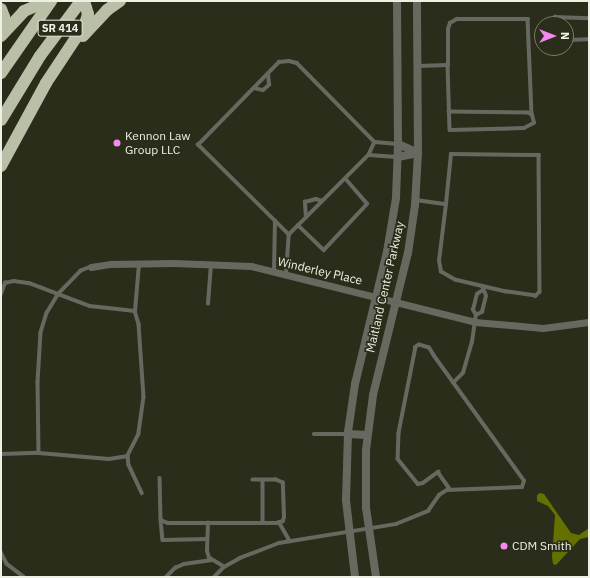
<!DOCTYPE html>
<html>
<head>
<meta charset="utf-8">
<style>
	body { margin:0 }
	#map { position:relative; width:590px; height:578px; overflow:hidden; background:#2a2d1a; font-family:"IBM Plex Sans",sans-serif }
	div>[style] { position:absolute }
	[style*='--x'] { left:calc(var(--x)*1px); top:calc(var(--y)*1px); width:calc(var(--w)*1px); rotate:calc(var(--a)*1deg) }
	.water>* { inset:0; background:#647100 }
	.service>* { height:3.5px; margin:-1.75px; padding:0 1.75px; transform-origin:1.75px; border-radius:1.75px; background:#676960 }
	.minor>* { height:7px; margin:-3.5px; padding:0 3.5px; transform-origin:3.5px; border-radius:3.5px; background:#676960 }
	.tertiary>* { height:8px; margin:-4px; padding:0 4px; transform-origin:4px; border-radius:4px; background:#676960 }
	.motorway>* { height:12px; margin:-6px; padding:0 6px; transform-origin:6px; border-radius:6px; background:#babfa8 }
	.dots>* { width:11px; height:11px; translate:-50% -50%; box-sizing:border-box; border:2px solid #2a2d1a; border-radius:50% }
	span { translate:-50% -50%; white-space:nowrap; text-align:center; line-height:1.15; -webkit-text-stroke:3.5px #2a2d1a; paint-order:stroke }
	.shield-label span { padding:1px 3px; background:#2a2d1a; border:1px solid; border-radius:3px; -webkit-text-stroke-width:0 }
	.shield-label { font-size:11px; color:#edf0e3; font-weight:700 }
	.poi-label { font-size:12px; color:#edf0e3 }
	.left { translate:0 -50%; text-align:left }
	.street-label { font-size:12px; color:#edf0e3 }
	.frame { position:absolute; inset:0; border:2px solid #edf0e3; pointer-events:none }
	.north { position:absolute; left:534px; top:16px; width:40px; height:40px; box-sizing:border-box; background:#2a2d1a; border:1px solid #787b6a; border-radius:50%; rotate:90deg; font-size:11px; font-weight:700; line-height:16px; text-align:center; color:#edf0e3 }
	.north::after { content:''; display:block; margin:auto; width:14px; height:18px; background:#f28af2; clip-path:polygon(50% 0,100% 100%,50% 72%,0 100%) }
</style>
</head>
<body>
<div id="map">
	<div class="water">
		<div style="clip-path:polygon(540px 493px,544px 494px,571px 533px,579px 535px,589px 528px,589px 537px,580px 539px,556px 565px,553px 564px,552px 557px,555px 515px,548px 506px,537px 501px,537px 495px)"></div>
	</div>
	<div class="service">
		<div style="--x:555;--y:24;--w:7;--a:-90"></div>
		<div style="--x:555;--y:17;--w:34;--a:2"></div>
		<div style="--x:566;--y:40;--w:23;--a:-2"></div>
		<div style="--x:448;--y:65;--w:65;--a:88.2"></div>
		<div style="--x:450;--y:130;--w:74;--a:-1.5"></div>
		<div style="--x:524;--y:128;--w:11;--a:-27"></div>
		<div style="--x:534;--y:123;--w:8;--a:-104"></div>
		<div style="--x:532;--y:115;--w:4;--a:-153"></div>
		<div style="--x:528;--y:113;--w:79;--a:-179.3"></div>
		<div style="--x:418;--y:66;--w:30;--a:-2"></div>
		<div style="--x:448;--y:65;--w:36;--a:-90"></div>
		<div style="--x:448;--y:29;--w:6;--a:-72"></div>
		<div style="--x:450;--y:23;--w:8;--a:-30"></div>
		<div style="--x:457;--y:19;--w:71;--a:0"></div>
		<div style="--x:528;--y:19;--w:96;--a:87.6"></div>
		<div style="--x:254;--y:88;--w:9;--a:13"></div>
		<div style="--x:263;--y:90;--w:8;--a:-40"></div>
		<div style="--x:269;--y:85;--w:11;--a:-95"></div>
		<div style="--x:375;--y:142;--w:14;--a:115"></div>
		<div style="--x:369;--y:155;--w:113;--a:135"></div>
		<div style="--x:289;--y:235;--w:128;--a:-135.3"></div>
		<div style="--x:198;--y:145;--w:116;--a:-45.7"></div>
		<div style="--x:279;--y:62;--w:10;--a:-6"></div>
		<div style="--x:289;--y:61;--w:8;--a:14"></div>
		<div style="--x:297;--y:63;--w:111;--a:45.4"></div>
		<div style="--x:375;--y:142;--w:22;--a:5"></div>
		<div style="--x:369;--y:155;--w:28;--a:4"></div>
		<div style="--x:416;--y:200;--w:30;--a:8"></div>
		<div style="--x:446;--y:204;--w:50;--a:-84.3"></div>
		<div style="--x:451;--y:154;--w:88;--a:0.7"></div>
		<div style="--x:539;--y:155;--w:137;--a:89.6"></div>
		<div style="--x:540;--y:292;--w:6;--a:135"></div>
		<div style="--x:536;--y:296;--w:30;--a:-172"></div>
		<div style="--x:506;--y:292;--w:52;--a:-166.8"></div>
		<div style="--x:455;--y:280;--w:16;--a:-150"></div>
		<div style="--x:441;--y:272;--w:11;--a:-100"></div>
		<div style="--x:439;--y:261;--w:57;--a:-83"></div>
		<div style="--x:306;--y:218;--w:16;--a:-94"></div>
		<div style="--x:305;--y:202;--w:11;--a:-15"></div>
		<div style="--x:316;--y:199;--w:6;--a:18"></div>
		<div style="--x:298;--y:225;--w:36;--a:44"></div>
		<div style="--x:324;--y:250;--w:63;--a:-46.9"></div>
		<div style="--x:367;--y:204;--w:33;--a:-131"></div>
		<div style="--x:91;--y:267;--w:11;--a:158"></div>
		<div style="--x:81;--y:271;--w:33;--a:134"></div>
		<div style="--x:58;--y:295;--w:21;--a:121"></div>
		<div style="--x:47;--y:313;--w:21;--a:107"></div>
		<div style="--x:41;--y:333;--w:49;--a:93.5"></div>
		<div style="--x:38;--y:382;--w:71;--a:89.2"></div>
		<div style="--x:39;--y:453;--w:70;--a:4.9"></div>
		<div style="--x:109;--y:459;--w:19;--a:-9"></div>
		<div style="--x:274;--y:271;--w:50;--a:-88.9"></div>
		<div style="--x:286;--y:274;--w:39;--a:-86"></div>
		<div style="--x:1;--y:294;--w:12;--a:-70"></div>
		<div style="--x:5;--y:283;--w:9;--a:-13"></div>
		<div style="--x:14;--y:281;--w:15;--a:8"></div>
		<div style="--x:29;--y:283;--w:65;--a:20.7"></div>
		<div style="--x:90;--y:306;--w:45;--a:6.3"></div>
		<div style="--x:135;--y:311;--w:14;--a:73"></div>
		<div style="--x:139;--y:324;--w:73;--a:86.1"></div>
		<div style="--x:144;--y:397;--w:37;--a:98"></div>
		<div style="--x:139;--y:434;--w:25;--a:117"></div>
		<div style="--x:128;--y:456;--w:9;--a:84"></div>
		<div style="--x:129;--y:465;--w:31;--a:65"></div>
		<div style="--x:208;--y:304;--w:40;--a:-85.7"></div>
		<div style="--x:135;--y:311;--w:47;--a:-85.1"></div>
		<div style="--x:476;--y:315;--w:7;--a:-27"></div>
		<div style="--x:482;--y:312;--w:16;--a:-76"></div>
		<div style="--x:486;--y:296;--w:9;--a:-111"></div>
		<div style="--x:453;--y:383;--w:14;--a:-45"></div>
		<div style="--x:463;--y:373;--w:32;--a:-74"></div>
		<div style="--x:472;--y:342;--w:27;--a:-82"></div>
		<div style="--x:476;--y:315;--w:6;--a:-121"></div>
		<div style="--x:473;--y:310;--w:16;--a:-76"></div>
		<div style="--x:477;--y:294;--w:7;--a:-34"></div>
		<div style="--x:314;--y:434;--w:34;--a:0"></div>
		<div style="--x:1;--y:454;--w:38;--a:-2"></div>
		<div style="--x:160;--y:478;--w:42;--a:88.6"></div>
		<div style="--x:161;--y:520;--w:8;--a:23"></div>
		<div style="--x:168;--y:523;--w:40;--a:0"></div>
		<div style="--x:263;--y:480;--w:43;--a:90"></div>
		<div style="--x:161;--y:519;--w:21;--a:85"></div>
		<div style="--x:163;--y:540;--w:44;--a:-1.3"></div>
		<div style="--x:279;--y:522;--w:22;--a:60"></div>
		<div style="--x:1;--y:552;--w:13;--a:63"></div>
		<div style="--x:7;--y:564;--w:21;--a:37"></div>
		<div style="--x:224;--y:567;--w:17;--a:-149"></div>
		<div style="--x:209;--y:558;--w:7;--a:-106"></div>
		<div style="--x:207;--y:551;--w:28;--a:-88"></div>
		<div style="--x:208;--y:523;--w:69;--a:0"></div>
		<div style="--x:277;--y:523;--w:6;--a:-18"></div>
		<div style="--x:283;--y:521;--w:4;--a:-76"></div>
		<div style="--x:284;--y:517;--w:34;--a:-92"></div>
		<div style="--x:283;--y:483;--w:8;--a:-157"></div>
		<div style="--x:276;--y:480;--w:23;--a:180"></div>
		<div style="--x:166;--y:577;--w:13;--a:-45"></div>
		<div style="--x:175;--y:568;--w:10;--a:-24"></div>
		<div style="--x:184;--y:564;--w:28;--a:-8"></div>
		<div style="--x:214;--y:577;--w:14;--a:-45"></div>
		<div style="--x:224;--y:567;--w:18;--a:-29"></div>
		<div style="--x:240;--y:558;--w:42;--a:-21"></div>
		<div style="--x:279;--y:543;--w:119;--a:-9.2"></div>
		<div style="--x:396;--y:524;--w:35;--a:-22"></div>
		<div style="--x:428;--y:511;--w:19;--a:-55"></div>
		<div style="--x:439;--y:495;--w:9;--a:-32"></div>
		<div style="--x:447;--y:490;--w:75;--a:-2.3"></div>
		<div style="--x:522;--y:487;--w:6;--a:-72"></div>
		<div style="--x:524;--y:481;--w:154;--a:-125.8"></div>
		<div style="--x:434;--y:356;--w:9;--a:-122"></div>
		<div style="--x:429;--y:348;--w:10;--a:-163"></div>
		<div style="--x:419;--y:345;--w:4;--a:146"></div>
		<div style="--x:416;--y:347;--w:88;--a:101.2"></div>
		<div style="--x:399;--y:433;--w:26;--a:92"></div>
		<div style="--x:398;--y:459;--w:32;--a:51"></div>
		<div style="--x:418;--y:484;--w:5;--a:-11"></div>
		<div style="--x:423;--y:483;--w:19;--a:-36"></div>
		<div style="--x:438;--y:472;--w:21;--a:55"></div>
	</div>
	<div class="minor">
		<div style="--x:91;--y:267;--w:20;--a:-9"></div>
		<div style="--x:111;--y:264;--w:63;--a:-0.9"></div>
		<div style="--x:174;--y:263;--w:77;--a:2.2"></div>
		<div style="--x:251;--y:266;--w:231;--a:14"></div>
		<div style="--x:475;--y:322;--w:68;--a:5"></div>
		<div style="--x:543;--y:328;--w:46;--a:-7.4"></div>
	</div>
	<div class="tertiary">
		<div style="--x:398;--y:144;--w:22;--a:24"></div>
		<div style="--x:398;--y:157;--w:20;--a:-11"></div>
		<div style="--x:348;--y:434;--w:19;--a:3"></div>
		<div style="--x:355;--y:577;--w:78;--a:-96.7"></div>
		<div style="--x:346;--y:500;--w:68;--a:-88.3"></div>
		<div style="--x:348;--y:432;--w:49;--a:-81.7"></div>
		<div style="--x:355;--y:384;--w:136;--a:-76.4"></div>
		<div style="--x:387;--y:252;--w:55;--a:-80.5"></div>
		<div style="--x:396;--y:198;--w:54;--a:-87.9"></div>
		<div style="--x:398;--y:144;--w:143;--a:-90.4"></div>
		<div style="--x:376;--y:577;--w:70;--a:-98.2"></div>
		<div style="--x:366;--y:508;--w:58;--a:-90"></div>
		<div style="--x:366;--y:450;--w:55;--a:-82.7"></div>
		<div style="--x:373;--y:395;--w:146;--a:-76.2"></div>
		<div style="--x:408;--y:253;--w:49;--a:-81.7"></div>
		<div style="--x:415;--y:205;--w:52;--a:-86.7"></div>
		<div style="--x:418;--y:153;--w:152;--a:-90.4"></div>
	</div>
	<div class="motorway">
		<div style="--x:1;--y:9;--w:9;--a:69"></div>
		<div style="--x:4;--y:17;--w:16;--a:97"></div>
		<div style="--x:1;--y:36;--w:34;--a:-47"></div>
		<div style="--x:24;--y:11;--w:26;--a:-23"></div>
		<div style="--x:83;--y:36;--w:35;--a:-47"></div>
		<div style="--x:107;--y:10;--w:16;--a:-35"></div>
		<div style="--x:1;--y:73;--w:88;--a:-55.2"></div>
		<div style="--x:1;--y:120;--w:75;--a:-58.6"></div>
		<div style="--x:40;--y:56;--w:69;--a:-53.3"></div>
		<div style="--x:1;--y:166;--w:94;--a:-61.5"></div>
		<div style="--x:46;--y:83;--w:71;--a:-56.5"></div>
		<div style="--x:85;--y:24;--w:10;--a:-73"></div>
		<div style="--x:88;--y:14;--w:14;--a:-107"></div>
	</div>
	<div class="dots">
		<div style="left:117px;top:143px;background:#f28af2"></div>
		<div style="left:504px;top:546px;background:#f28af2"></div>
	</div>
	<div class="shield-label">
		<span style="left:60px;top:28px">SR 414</span>
	</div>
	<div class="poi-label">
		<span class="left" style="left:125px;top:143px">Kennon Law<br>Group LLC</span>
		<span class="left" style="left:512px;top:546px">CDM Smith</span>
	</div>
	<div class="street-label">
		<span style="left:320px;top:271px;rotate:13deg">Winderley Place</span>
		<span style="left:385px;top:287px;rotate:-77deg">Maitland Center Parkway</span>
	</div>
	<div class="frame"></div>
	<div class="north">N</div>
</div>
</body>
</html>
